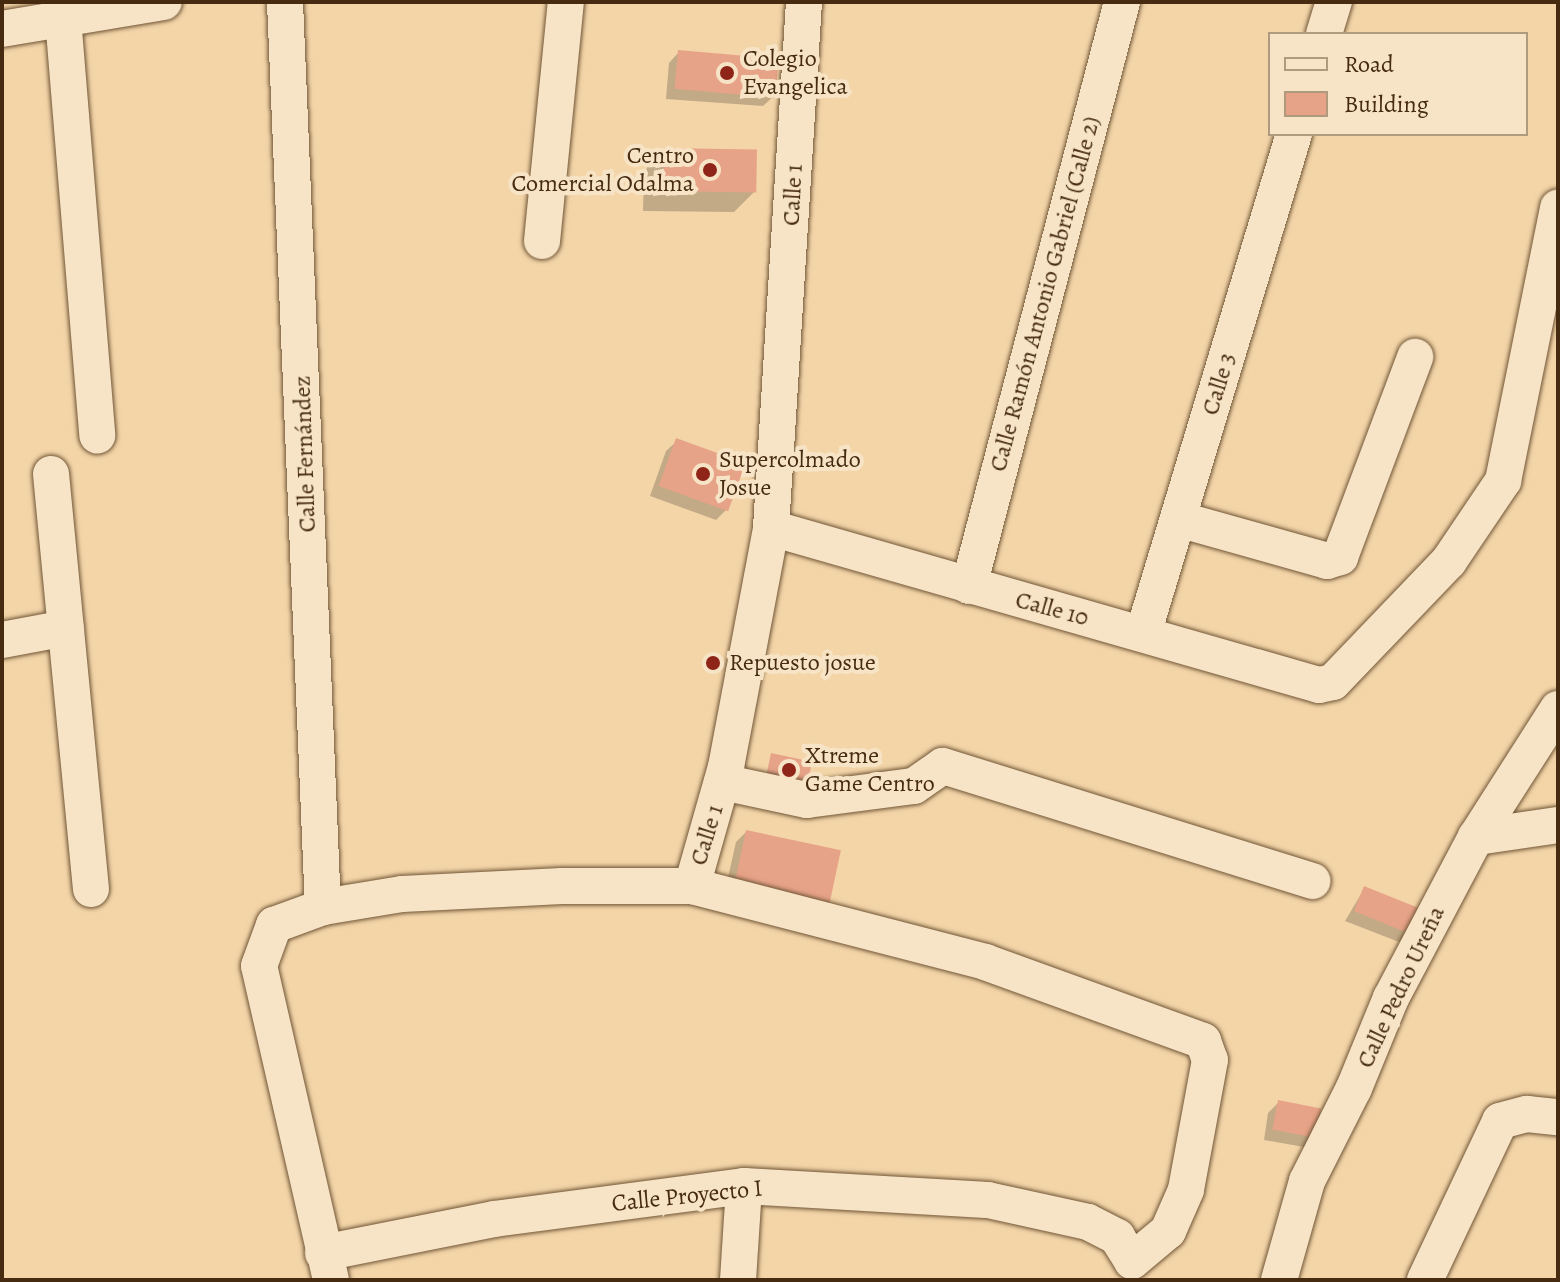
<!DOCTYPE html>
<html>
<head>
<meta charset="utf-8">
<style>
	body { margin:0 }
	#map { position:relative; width:1560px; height:1282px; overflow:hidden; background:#f3d5a8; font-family:Alegreya,serif }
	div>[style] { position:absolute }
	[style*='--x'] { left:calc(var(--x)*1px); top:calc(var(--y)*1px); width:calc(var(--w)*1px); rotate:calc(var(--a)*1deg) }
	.shadow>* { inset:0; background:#0003 }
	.building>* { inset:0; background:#e7a388; transform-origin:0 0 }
	.roads { filter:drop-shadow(0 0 2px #715637) drop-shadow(0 0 2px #715637) }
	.minor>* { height:36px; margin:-18px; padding:0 18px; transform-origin:18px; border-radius:18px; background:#f7e4c6 }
	.dots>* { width:22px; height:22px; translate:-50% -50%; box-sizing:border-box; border:4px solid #f7e4c6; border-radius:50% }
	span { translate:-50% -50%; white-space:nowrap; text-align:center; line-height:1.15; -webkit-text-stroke:8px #f7e4c6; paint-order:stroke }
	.poi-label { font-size:24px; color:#462b11 }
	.left { translate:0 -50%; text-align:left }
	.right { translate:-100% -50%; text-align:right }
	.street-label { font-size:24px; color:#462b11 }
	.frame { position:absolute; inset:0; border:4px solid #462b11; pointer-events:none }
	.legend { position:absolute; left:1268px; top:32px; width:260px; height:104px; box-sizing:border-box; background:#f7e4c6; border:2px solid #b09a7e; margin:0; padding:10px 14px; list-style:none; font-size:24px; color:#462b11 }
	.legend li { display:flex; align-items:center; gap:16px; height:40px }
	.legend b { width:40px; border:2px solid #b09a7e }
</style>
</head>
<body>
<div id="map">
	<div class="shadow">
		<div style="clip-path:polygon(679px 52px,774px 96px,763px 106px,666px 99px,669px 63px)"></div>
		<div style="clip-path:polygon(665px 150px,755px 191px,734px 212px,643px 211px,644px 171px)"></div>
		<div style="clip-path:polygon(677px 441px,743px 464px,727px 509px,716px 520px,650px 496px,666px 451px)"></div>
		<div style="clip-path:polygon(746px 832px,814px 924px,722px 904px,736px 842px)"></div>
		<div style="clip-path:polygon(1364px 889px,1410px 932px,1399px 942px,1345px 921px)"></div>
		<div style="clip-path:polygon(1278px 1103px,1314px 1136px,1304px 1147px,1264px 1140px,1268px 1113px)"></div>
	</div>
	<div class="building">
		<div style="left:678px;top:50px;width:101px;height:39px;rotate:5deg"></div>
		<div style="left:664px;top:148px;width:93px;height:43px;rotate:1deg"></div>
		<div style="left:676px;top:438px;width:74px;height:51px;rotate:20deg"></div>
		<div style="left:771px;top:753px;width:42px;height:26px;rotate:12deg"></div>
		<div style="left:746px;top:830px;width:97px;height:66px;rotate:12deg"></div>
		<div style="left:1364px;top:886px;width:61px;height:27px;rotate:22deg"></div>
		<div style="left:1278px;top:1100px;width:44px;height:30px;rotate:11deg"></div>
	</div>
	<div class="roads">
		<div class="minor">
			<div style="--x:285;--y:2;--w:906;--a:87.6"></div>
			<div style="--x:63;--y:18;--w:419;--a:85.3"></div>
			<div style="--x:2;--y:29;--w:164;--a:-9.5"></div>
			<div style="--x:1324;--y:34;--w:34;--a:-73"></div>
			<div style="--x:542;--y:241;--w:240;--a:-84.3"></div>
			<div style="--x:51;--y:474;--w:417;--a:84.5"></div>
			<div style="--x:1178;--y:519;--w:155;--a:15.7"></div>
			<div style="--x:1327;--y:561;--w:14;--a:-17"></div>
			<div style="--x:1340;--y:557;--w:214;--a:-69.4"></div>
			<div style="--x:771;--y:528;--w:570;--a:15.99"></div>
			<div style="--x:1319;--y:685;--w:14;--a:-12"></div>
			<div style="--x:1333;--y:682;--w:168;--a:-46.2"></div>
			<div style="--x:1449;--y:561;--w:97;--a:-56"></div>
			<div style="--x:1503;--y:481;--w:279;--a:-78.6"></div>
			<div style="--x:969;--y:586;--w:604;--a:-75.32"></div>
			<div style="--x:1143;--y:634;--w:522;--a:-73.2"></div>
			<div style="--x:2;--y:640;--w:65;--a:-10.6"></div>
			<div style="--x:722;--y:782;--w:87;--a:12"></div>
			<div style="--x:807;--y:800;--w:108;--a:-7.5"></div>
			<div style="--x:914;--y:786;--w:35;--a:-35"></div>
			<div style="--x:943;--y:766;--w:387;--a:17.3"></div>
			<div style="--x:1476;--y:837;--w:83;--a:-8.3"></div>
			<div style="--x:692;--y:886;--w:124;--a:-74.1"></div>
			<div style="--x:726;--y:767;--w:243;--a:-79.3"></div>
			<div style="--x:771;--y:528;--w:527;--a:-86.41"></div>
			<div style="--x:323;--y:1253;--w:174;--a:-11.2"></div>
			<div style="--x:494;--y:1219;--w:252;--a:-7.5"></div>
			<div style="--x:744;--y:1186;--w:244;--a:3.3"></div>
			<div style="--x:988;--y:1200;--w:102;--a:12.4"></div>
			<div style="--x:1088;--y:1222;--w:33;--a:27"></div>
			<div style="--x:1117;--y:1237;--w:28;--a:58"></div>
			<div style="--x:331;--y:1280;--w:322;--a:-102.9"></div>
			<div style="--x:259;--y:966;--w:44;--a:-69.9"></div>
			<div style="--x:274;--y:925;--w:52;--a:-20.2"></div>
			<div style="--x:323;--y:907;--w:80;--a:-9.3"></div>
			<div style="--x:402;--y:894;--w:160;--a:-2.9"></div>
			<div style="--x:562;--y:886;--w:130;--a:0"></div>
			<div style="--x:692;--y:886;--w:303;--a:14.5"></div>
			<div style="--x:985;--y:962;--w:232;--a:19.9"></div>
			<div style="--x:1203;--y:1041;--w:20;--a:70"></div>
			<div style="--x:1210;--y:1060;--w:132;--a:100.5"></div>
			<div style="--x:1186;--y:1190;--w:45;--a:113.7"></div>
			<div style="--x:1168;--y:1231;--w:47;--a:140.2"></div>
			<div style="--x:738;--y:1280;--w:94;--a:-86.3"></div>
			<div style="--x:1279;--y:1280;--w:103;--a:-74.2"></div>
			<div style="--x:1307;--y:1181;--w:104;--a:-63.2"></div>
			<div style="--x:1354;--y:1088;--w:97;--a:-67.7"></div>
			<div style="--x:1391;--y:998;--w:182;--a:-62.2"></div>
			<div style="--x:1476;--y:837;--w:152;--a:-57.4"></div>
			<div style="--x:1425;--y:1280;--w:176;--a:-64.7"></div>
			<div style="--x:1500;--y:1121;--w:28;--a:-15"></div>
			<div style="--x:1527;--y:1114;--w:31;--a:6"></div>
		</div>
	</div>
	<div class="dots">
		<div style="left:727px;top:73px;background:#8f2418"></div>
		<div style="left:710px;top:170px;background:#8f2418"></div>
		<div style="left:703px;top:474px;background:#8f2418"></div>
		<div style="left:713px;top:663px;background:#8f2418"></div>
		<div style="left:789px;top:770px;background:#8f2418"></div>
	</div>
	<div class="poi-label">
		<span class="left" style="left:743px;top:73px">Colegio<br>Evangelica</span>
		<span class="right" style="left:694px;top:170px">Centro<br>Comercial Odalma</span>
		<span class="left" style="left:719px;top:474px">Supercolmado<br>Josue</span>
		<span class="left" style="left:729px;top:663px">Repuesto josue</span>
		<span class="left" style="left:805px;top:770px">Xtreme<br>Game Centro</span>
	</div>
	<div class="street-label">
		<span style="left:793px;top:195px;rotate:-87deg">Calle 1</span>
		<span style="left:1045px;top:294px;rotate:-75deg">Calle Ramón Antonio Gabriel (Calle 2)</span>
		<span style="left:1219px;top:384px;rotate:-73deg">Calle 3</span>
		<span style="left:305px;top:454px;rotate:-92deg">Calle Fernández</span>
		<span style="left:1052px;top:609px;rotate:15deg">Calle 10</span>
		<span style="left:707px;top:835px;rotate:-73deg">Calle 1</span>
		<span style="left:1401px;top:987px;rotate:-65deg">Calle Pedro Ureña</span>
		<span style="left:687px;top:1196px;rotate:-6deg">Calle Proyecto I</span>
	</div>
	<div class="frame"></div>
	<ul class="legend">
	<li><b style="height:10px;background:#f7e4c6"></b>Road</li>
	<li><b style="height:22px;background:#e7a388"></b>Building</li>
	</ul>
</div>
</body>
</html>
